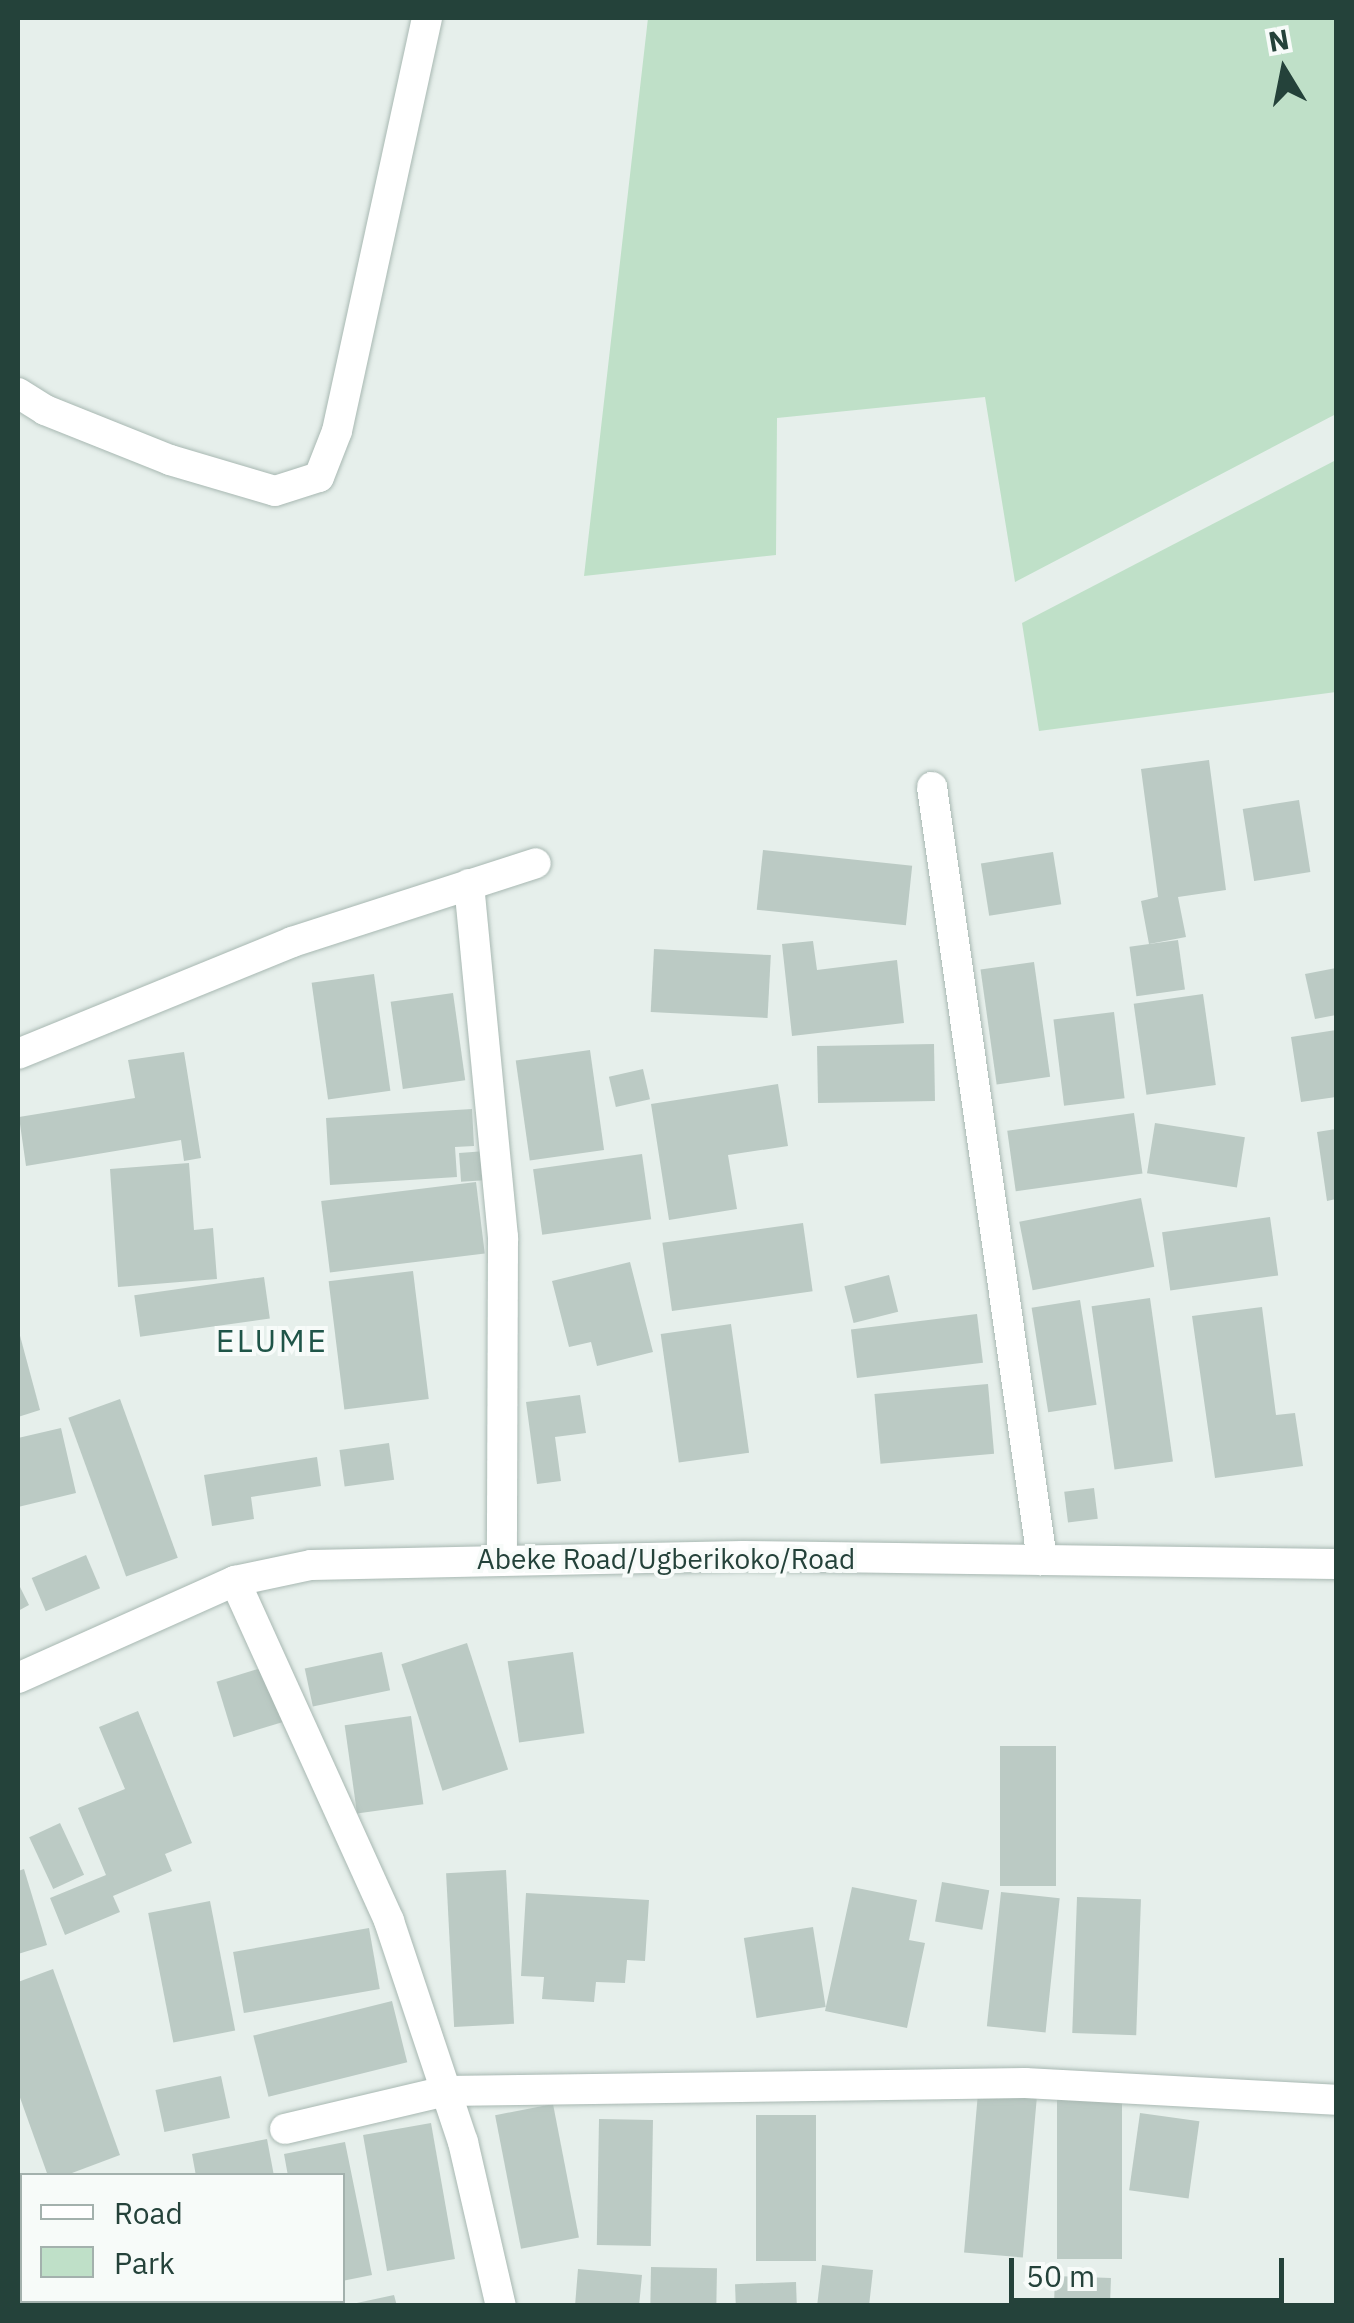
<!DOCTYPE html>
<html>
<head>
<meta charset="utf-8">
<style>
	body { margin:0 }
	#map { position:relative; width:1354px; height:2323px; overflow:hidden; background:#e6efeb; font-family:"IBM Plex Sans",sans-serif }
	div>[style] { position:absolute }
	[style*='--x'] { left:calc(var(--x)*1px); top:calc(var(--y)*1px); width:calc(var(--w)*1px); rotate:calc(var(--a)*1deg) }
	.green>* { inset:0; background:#bfe0c8 }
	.building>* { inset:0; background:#bbcac4; transform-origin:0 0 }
	.roads { filter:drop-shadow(0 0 2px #a8b8b2) drop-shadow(0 0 2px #a8b8b2) }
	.minor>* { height:30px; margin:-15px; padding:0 15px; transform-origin:15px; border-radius:15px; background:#fff }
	span { translate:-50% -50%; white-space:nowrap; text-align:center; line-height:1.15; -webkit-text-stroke:8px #f7fbf9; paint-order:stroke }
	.street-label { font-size:28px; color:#24423a }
	.quarter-label { font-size:32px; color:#1f5548; letter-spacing:2.5px }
	.frame { position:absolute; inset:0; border:20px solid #24423a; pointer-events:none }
	.legend { position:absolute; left:20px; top:2173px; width:325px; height:130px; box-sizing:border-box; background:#f7fbf9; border:2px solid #a3b1ad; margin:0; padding:12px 18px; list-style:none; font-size:30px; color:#24423a }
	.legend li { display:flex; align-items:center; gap:20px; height:50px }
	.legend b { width:50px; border:2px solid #a3b1ad }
	.north { position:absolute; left:1234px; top:20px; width:100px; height:100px; -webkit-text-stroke:8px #f7fbf9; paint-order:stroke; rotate:350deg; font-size:28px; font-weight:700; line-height:40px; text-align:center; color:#24423a }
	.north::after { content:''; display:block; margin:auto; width:35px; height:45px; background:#24423a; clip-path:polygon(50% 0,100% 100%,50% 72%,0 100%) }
	.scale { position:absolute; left:1009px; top:2258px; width:275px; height:45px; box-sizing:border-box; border:5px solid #24423a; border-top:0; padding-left:12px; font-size:30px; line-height:35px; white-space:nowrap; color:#24423a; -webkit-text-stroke:8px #f7fbf9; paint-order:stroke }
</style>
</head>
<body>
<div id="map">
	<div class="green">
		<div style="clip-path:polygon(648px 18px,1336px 18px,1336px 414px,1015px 582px,985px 397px,777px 418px,776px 555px,584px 576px)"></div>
		<div style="clip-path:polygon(1336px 460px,1336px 692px,1039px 731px,1022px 623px)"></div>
	</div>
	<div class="building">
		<div style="clip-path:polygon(1209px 760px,1226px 890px,1178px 897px,1186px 937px,1149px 944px,1141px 901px,1158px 897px,1141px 769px)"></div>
		<div style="left:1299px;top:800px;width:73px;height:57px;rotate:81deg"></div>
		<div style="left:763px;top:850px;width:150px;height:60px;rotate:6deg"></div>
		<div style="left:1053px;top:852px;width:53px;height:73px;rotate:81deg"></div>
		<div style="left:1178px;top:940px;width:50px;height:49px;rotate:82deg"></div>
		<div style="clip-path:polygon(813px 941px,817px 970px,897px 960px,904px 1023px,792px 1036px,782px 944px)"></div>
		<div style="left:654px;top:949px;width:117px;height:63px;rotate:3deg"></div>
		<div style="left:1034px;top:962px;width:116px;height:54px;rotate:82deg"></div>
		<div style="clip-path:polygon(1336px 968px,1336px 1015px,1315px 1019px,1305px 974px)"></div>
		<div style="left:374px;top:974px;width:118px;height:63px;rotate:82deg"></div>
		<div style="left:453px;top:993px;width:88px;height:63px;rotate:82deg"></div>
		<div style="left:1203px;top:994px;width:92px;height:70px;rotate:82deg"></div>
		<div style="left:1114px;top:1012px;width:87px;height:61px;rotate:83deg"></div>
		<div style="clip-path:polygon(1336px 1030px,1336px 1097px,1301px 1102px,1291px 1037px)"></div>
		<div style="left:934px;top:1044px;width:57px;height:117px;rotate:89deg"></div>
		<div style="left:590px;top:1050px;width:101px;height:75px;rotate:82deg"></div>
		<div style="clip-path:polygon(184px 1052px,201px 1158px,184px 1161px,181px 1140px,26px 1166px,19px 1117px,135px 1098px,128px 1060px)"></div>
		<div style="left:643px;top:1069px;width:31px;height:35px;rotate:77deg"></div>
		<div style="clip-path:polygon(778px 1084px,788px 1146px,728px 1155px,737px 1209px,669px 1220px,651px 1104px)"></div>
		<div style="clip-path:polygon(472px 1109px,474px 1146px,455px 1147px,457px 1177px,330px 1185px,326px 1118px)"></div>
		<div style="left:1134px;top:1113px;width:61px;height:128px;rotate:82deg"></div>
		<div style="left:1155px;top:1123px;width:91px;height:51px;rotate:9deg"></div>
		<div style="clip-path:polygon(1336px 1129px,1336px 1199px,1327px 1201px,1317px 1132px)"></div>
		<div style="left:486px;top:1151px;width:29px;height:27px;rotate:86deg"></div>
		<div style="left:642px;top:1154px;width:66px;height:110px;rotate:82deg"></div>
		<div style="clip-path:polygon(189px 1163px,194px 1230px,213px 1228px,217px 1279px,118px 1287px,110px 1169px)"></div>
		<div style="left:476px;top:1182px;width:72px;height:156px;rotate:83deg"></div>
		<div style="left:1141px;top:1198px;width:70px;height:124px;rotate:79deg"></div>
		<div style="left:1270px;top:1217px;width:59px;height:109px;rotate:82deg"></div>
		<div style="left:803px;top:1223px;width:69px;height:142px;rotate:82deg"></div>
		<div style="clip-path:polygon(630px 1262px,653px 1352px,597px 1366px,591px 1342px,569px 1347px,552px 1281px)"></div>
		<div style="left:413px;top:1271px;width:129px;height:85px;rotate:83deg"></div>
		<div style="left:889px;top:1275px;width:38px;height:46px;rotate:76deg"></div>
		<div style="left:264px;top:1277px;width:42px;height:131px;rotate:82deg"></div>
		<div style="left:1150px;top:1298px;width:165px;height:59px;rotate:82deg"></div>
		<div style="left:1080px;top:1300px;width:106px;height:49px;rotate:81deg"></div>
		<div style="clip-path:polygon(1262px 1307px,1276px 1415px,1295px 1413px,1303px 1466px,1215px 1478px,1192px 1316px)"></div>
		<div style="left:977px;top:1314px;width:49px;height:127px;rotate:83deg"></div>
		<div style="left:731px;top:1324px;width:130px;height:71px;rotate:82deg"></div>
		<div style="clip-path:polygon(19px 1332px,40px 1410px,18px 1417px,18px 1333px)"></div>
		<div style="left:988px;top:1384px;width:70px;height:114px;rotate:85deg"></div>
		<div style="clip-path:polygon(580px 1395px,586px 1433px,555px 1437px,561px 1481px,537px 1484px,526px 1402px)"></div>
		<div style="left:120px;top:1399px;width:169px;height:55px;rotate:70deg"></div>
		<div style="clip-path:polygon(61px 1428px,76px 1493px,18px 1507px,18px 1438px)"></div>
		<div style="left:389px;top:1443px;width:37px;height:50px;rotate:82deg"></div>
		<div style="clip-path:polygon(317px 1457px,321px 1486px,251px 1497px,254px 1519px,212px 1526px,204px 1475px)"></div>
		<div style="left:1094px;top:1488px;width:31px;height:30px;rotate:83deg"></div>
		<div style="left:86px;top:1555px;width:36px;height:59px;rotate:67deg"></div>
		<div style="clip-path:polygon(18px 1583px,29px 1605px,18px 1611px)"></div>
		<div style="left:467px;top:1643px;width:133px;height:69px;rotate:72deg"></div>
		<div style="left:382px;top:1652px;width:39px;height:79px;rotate:78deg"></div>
		<div style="left:573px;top:1652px;width:82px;height:66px;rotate:82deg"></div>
		<div style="left:271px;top:1665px;width:58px;height:57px;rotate:73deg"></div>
		<div style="clip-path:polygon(138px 1711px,192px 1843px,165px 1854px,172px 1871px,113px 1896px,120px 1912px,65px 1935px,50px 1898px,106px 1875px,78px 1808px,125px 1789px,99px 1727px)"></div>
		<div style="left:411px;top:1716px;width:89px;height:67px;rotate:82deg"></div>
		<div style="left:1056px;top:1746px;width:140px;height:56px;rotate:90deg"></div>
		<div style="left:60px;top:1823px;width:57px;height:34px;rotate:65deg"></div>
		<div style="clip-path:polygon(24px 1869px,47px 1945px,18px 1954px,18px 1871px)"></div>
		<div style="left:506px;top:1870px;width:154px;height:60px;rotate:87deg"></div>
		<div style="left:942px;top:1882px;width:48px;height:40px;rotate:10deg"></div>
		<div style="clip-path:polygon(852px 1887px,917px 1900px,909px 1940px,925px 1943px,907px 2028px,825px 2011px)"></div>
		<div style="left:1001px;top:1892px;width:59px;height:135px;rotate:6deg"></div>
		<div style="clip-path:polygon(526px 1893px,649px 1900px,645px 1961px,627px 1960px,625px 1983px,596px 1982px,594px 2002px,542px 1999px,544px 1977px,521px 1976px)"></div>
		<div style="left:1077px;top:1897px;width:64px;height:136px;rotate:2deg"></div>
		<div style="left:210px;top:1901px;width:132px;height:63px;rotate:79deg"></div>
		<div style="left:813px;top:1927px;width:81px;height:70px;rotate:81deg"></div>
		<div style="left:369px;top:1928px;width:62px;height:138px;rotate:80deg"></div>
		<div style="clip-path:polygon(53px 1969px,120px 2155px,64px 2176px,48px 2176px,18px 2092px,18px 1982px)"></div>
		<div style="left:392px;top:2001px;width:63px;height:143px;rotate:76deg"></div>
		<div style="left:221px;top:2076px;width:43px;height:67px;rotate:78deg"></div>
		<div style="left:978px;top:2093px;width:59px;height:160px;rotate:5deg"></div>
		<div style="left:1122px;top:2094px;width:165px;height:65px;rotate:90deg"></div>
		<div style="left:553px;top:2104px;width:136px;height:59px;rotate:79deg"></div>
		<div style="left:1140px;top:2113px;width:60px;height:78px;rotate:8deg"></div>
		<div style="left:756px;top:2115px;width:60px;height:146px"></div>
		<div style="left:599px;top:2119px;width:54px;height:126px;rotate:1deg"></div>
		<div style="left:431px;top:2123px;width:138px;height:69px;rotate:80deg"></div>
		<div style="clip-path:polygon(267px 2139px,274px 2176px,196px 2176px,192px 2154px)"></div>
		<div style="clip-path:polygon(345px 2142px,372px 2275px,342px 2281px,342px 2176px,288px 2176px,284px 2154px)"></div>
		<div style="left:22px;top:2201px;width:66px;height:4px;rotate:90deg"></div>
		<div style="clip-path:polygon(822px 2265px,873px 2270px,869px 2306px,817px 2306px)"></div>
		<div style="left:651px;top:2267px;width:66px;height:39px;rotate:1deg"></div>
		<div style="clip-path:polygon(578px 2269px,642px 2275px,639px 2306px,575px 2306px)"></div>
		<div style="left:1055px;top:2276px;width:56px;height:30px;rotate:2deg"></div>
		<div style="left:796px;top:2282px;width:24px;height:61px;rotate:88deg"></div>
		<div style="clip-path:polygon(394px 2295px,397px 2306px,353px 2306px,352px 2304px)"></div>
	</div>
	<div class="roads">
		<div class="minor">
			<div style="--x:18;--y:393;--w:32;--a:32"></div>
			<div style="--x:45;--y:410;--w:135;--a:21.8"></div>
			<div style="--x:170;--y:460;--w:109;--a:16.4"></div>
			<div style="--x:275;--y:491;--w:46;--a:-17.7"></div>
			<div style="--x:319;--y:477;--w:49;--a:-68.6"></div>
			<div style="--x:337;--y:431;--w:423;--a:-77.7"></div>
			<div style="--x:932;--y:787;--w:781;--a:81.9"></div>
			<div style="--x:469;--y:884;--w:355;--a:84.5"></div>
			<div style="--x:503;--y:1237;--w:322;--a:90.2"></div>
			<div style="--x:18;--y:1054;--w:296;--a:-22.2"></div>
			<div style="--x:292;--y:942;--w:256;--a:-17.9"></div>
			<div style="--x:235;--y:1581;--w:373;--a:65.6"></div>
			<div style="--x:389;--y:1921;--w:233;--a:71.5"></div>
			<div style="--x:463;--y:2142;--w:168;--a:77"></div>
			<div style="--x:18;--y:1678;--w:238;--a:-24.1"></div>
			<div style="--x:235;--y:1581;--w:78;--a:-11.9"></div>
			<div style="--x:311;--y:1565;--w:432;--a:-1.2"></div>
			<div style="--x:743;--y:1556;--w:593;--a:0.77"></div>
			<div style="--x:285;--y:2129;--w:165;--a:-13.3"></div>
			<div style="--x:446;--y:2091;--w:579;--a:-0.79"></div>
			<div style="--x:1025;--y:2083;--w:311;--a:3.1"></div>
		</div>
	</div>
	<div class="street-label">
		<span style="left:666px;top:1559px">Abeke Road/Ugberikoko/Road</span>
	</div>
	<div class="quarter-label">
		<span style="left:272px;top:1340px">ELUME</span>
	</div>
	<div class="frame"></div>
	<ul class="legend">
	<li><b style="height:12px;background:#fff"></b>Road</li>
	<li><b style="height:28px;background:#bfe0c8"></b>Park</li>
	</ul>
	<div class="north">N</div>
	<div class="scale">50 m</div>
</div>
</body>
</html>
